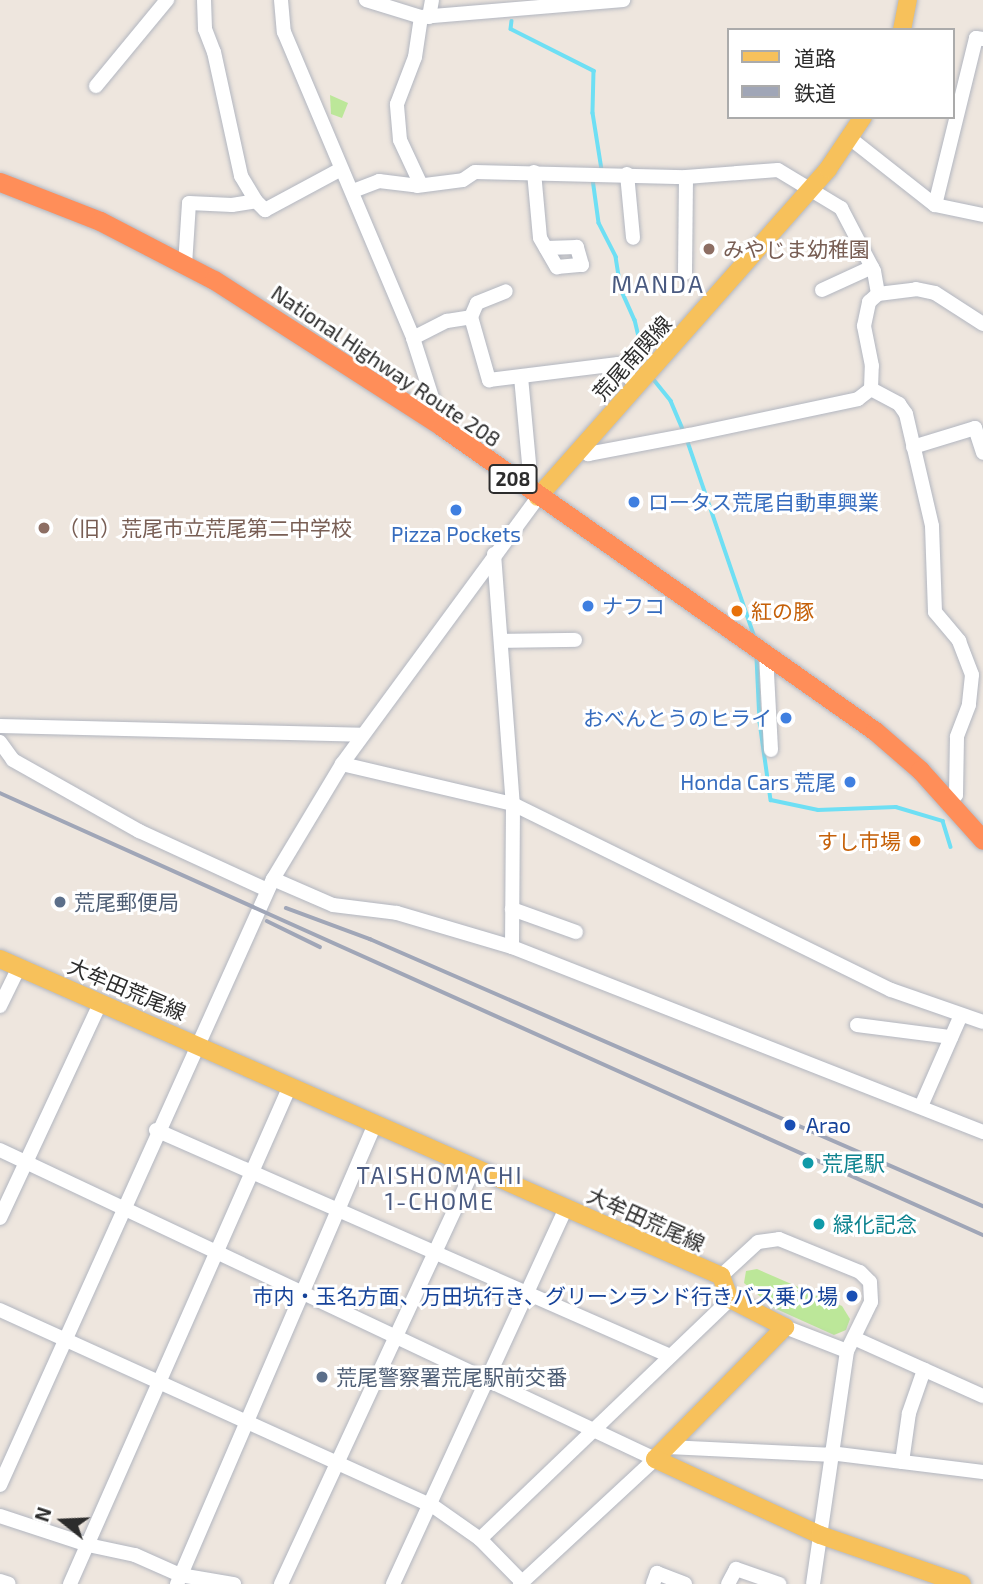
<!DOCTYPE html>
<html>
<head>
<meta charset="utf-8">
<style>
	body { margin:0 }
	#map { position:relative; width:983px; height:1584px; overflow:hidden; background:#eee6de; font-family:"Exo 2","Noto Sans JP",sans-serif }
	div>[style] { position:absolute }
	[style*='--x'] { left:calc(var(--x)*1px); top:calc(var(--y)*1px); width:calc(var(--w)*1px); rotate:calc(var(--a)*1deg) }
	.green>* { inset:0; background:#bce799 }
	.stream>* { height:3.5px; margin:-1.75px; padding:0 1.75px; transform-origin:1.75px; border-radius:1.75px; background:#6edff4 }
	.roads { filter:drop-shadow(0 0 2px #b2b6c0) drop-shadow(0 0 2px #b2b6c0) }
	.minor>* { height:14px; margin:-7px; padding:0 7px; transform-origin:7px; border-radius:7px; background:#fff }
	.major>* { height:18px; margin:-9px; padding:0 9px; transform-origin:9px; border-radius:9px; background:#f7c15b }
	.highway>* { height:19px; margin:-9.5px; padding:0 9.5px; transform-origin:9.5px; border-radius:9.5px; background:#ff8e59 }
	.rail>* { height:3.5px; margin:-1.75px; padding:0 1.75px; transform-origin:1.75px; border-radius:1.75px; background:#a0a6b7 }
	.dots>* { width:19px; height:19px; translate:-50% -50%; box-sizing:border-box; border:4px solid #fff; border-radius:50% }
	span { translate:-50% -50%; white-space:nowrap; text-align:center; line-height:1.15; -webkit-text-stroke:6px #fff; paint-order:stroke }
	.shield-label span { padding:2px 5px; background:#fff; border:2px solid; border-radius:5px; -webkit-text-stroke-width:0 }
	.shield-label { font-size:19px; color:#2c2c2c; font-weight:700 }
	.education-label { font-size:21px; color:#785e54 }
	.left { translate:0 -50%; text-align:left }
	.street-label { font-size:21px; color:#2c2c2c }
	.shop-label { font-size:21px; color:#366cbe }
	.right { translate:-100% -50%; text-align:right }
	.food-label { font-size:21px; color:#c56008 }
	.service-label { font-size:21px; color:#4e5e75 }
	.transit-label { font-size:21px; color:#164399 }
	.culture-label { font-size:21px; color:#0d838f }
	.neighbourhood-label { font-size:23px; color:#4a5a80; letter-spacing:2px }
	.quarter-label { font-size:24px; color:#4a5a80; letter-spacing:2px }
	.legend { position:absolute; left:727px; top:28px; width:228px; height:91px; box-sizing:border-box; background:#fff; border:2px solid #ababab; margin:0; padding:9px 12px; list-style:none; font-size:21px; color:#2c2c2c }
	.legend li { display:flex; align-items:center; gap:14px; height:35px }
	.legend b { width:35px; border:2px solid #ababab }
	.north { position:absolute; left:28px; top:1486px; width:70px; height:70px; -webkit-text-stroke:5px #fff; paint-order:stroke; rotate:288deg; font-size:19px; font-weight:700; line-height:28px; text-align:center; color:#2c2c2c }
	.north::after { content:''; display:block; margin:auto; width:24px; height:32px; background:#2c2c2c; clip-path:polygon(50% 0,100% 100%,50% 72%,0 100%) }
</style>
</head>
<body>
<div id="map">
	<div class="green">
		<div style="clip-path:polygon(330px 95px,348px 103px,342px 118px,331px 114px)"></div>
		<div style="clip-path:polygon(757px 1269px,842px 1306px,850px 1319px,846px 1330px,834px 1335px,774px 1308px,744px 1283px,746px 1271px)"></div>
	</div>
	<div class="stream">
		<div style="--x:512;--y:21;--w:8;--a:97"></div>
		<div style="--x:511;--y:29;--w:93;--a:26.8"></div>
		<div style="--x:594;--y:71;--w:42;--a:91.4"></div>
		<div style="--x:593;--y:113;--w:58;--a:81"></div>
		<div style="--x:593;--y:179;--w:44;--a:82.2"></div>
		<div style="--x:599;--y:223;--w:38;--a:63"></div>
		<div style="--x:616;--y:257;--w:32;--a:81"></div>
		<div style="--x:621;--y:289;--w:34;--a:66"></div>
		<div style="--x:635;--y:320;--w:47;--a:76.6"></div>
		<div style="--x:651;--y:376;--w:32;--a:51"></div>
		<div style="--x:671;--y:401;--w:34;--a:67"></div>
		<div style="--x:687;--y:439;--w:213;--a:71.1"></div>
		<div style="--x:757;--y:658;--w:64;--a:87.3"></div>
		<div style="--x:760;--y:722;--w:79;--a:82"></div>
		<div style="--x:771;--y:800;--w:48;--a:12"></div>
		<div style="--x:818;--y:810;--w:78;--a:-2.2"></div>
		<div style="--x:896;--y:807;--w:49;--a:16.6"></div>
		<div style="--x:943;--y:821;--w:27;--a:73"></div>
	</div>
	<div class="roads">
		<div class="minor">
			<div style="--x:204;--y:0;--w:29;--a:88"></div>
			<div style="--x:205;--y:29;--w:25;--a:69"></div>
			<div style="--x:214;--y:52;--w:127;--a:77.7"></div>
			<div style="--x:241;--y:176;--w:29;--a:59"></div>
			<div style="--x:256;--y:201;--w:13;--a:45"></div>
			<div style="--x:265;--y:210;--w:86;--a:-28.3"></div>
			<div style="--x:281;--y:0;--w:32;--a:85"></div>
			<div style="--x:284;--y:32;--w:332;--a:67.1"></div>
			<div style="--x:413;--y:338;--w:92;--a:72.3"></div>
			<div style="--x:366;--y:0;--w:58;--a:17.2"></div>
			<div style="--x:421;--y:17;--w:203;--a:-4.8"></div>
			<div style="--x:429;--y:17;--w:17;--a:-80"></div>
			<div style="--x:96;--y:86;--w:112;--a:-50.5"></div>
			<div style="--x:851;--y:139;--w:107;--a:38.2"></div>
			<div style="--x:935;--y:205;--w:49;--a:11.8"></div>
			<div style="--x:534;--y:172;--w:66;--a:84.8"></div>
			<div style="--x:540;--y:238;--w:34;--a:60"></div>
			<div style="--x:557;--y:267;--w:25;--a:-5"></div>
			<div style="--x:582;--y:265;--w:19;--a:-106"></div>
			<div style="--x:577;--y:247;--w:31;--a:178"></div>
			<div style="--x:627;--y:174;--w:64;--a:84.6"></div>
			<div style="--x:421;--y:185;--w:50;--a:-115"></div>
			<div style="--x:400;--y:140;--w:36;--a:-95"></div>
			<div style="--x:397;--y:104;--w:50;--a:-69"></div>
			<div style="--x:415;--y:57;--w:40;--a:-81.5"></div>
			<div style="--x:353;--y:191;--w:28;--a:-21"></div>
			<div style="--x:379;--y:181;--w:38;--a:7"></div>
			<div style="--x:417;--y:186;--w:46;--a:-7.4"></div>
			<div style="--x:463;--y:180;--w:14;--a:-34"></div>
			<div style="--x:475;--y:172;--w:211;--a:1.4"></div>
			<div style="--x:686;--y:177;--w:92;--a:-4.4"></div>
			<div style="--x:778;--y:170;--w:74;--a:31.1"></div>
			<div style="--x:841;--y:208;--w:71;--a:62.4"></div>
			<div style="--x:874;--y:271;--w:23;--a:80"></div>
			<div style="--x:935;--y:205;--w:172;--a:-76.2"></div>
			<div style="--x:976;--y:38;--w:7;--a:8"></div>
			<div style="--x:185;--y:265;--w:62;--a:-86.3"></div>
			<div style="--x:189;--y:203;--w:43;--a:2.7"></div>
			<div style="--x:232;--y:205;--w:24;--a:-9"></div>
			<div style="--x:685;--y:273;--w:96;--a:-89.4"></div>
			<div style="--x:822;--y:290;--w:55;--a:-24.7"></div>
			<div style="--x:471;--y:317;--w:66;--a:74.1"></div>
			<div style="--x:489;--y:380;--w:130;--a:-7.1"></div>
			<div style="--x:618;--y:364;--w:30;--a:50"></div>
			<div style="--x:413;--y:338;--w:38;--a:-27"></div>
			<div style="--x:447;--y:321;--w:24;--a:-9"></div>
			<div style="--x:471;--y:317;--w:15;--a:-67"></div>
			<div style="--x:477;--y:303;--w:31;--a:-22"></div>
			<div style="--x:521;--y:377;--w:87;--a:84.7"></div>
			<div style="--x:871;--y:389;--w:23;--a:-88"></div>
			<div style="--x:872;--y:366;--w:41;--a:-101.3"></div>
			<div style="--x:864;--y:326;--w:25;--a:-78"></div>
			<div style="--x:869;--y:302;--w:12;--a:-42"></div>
			<div style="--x:878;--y:294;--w:38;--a:-7"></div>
			<div style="--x:916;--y:289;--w:19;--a:12"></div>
			<div style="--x:935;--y:293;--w:57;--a:32.9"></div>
			<div style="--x:583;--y:447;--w:9;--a:54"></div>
			<div style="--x:588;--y:454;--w:103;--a:-10.7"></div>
			<div style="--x:689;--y:435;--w:173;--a:-12"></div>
			<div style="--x:858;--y:399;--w:16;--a:-38"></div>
			<div style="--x:871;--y:389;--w:32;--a:28"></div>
			<div style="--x:899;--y:404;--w:12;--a:55"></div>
			<div style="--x:906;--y:414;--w:115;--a:76.9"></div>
			<div style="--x:932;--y:526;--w:86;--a:88"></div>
			<div style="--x:935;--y:612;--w:38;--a:50"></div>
			<div style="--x:959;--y:641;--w:36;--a:69"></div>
			<div style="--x:972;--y:675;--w:30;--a:96"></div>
			<div style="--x:969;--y:705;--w:34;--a:111"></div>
			<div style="--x:957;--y:737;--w:58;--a:91"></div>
			<div style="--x:956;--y:795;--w:8;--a:140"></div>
			<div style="--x:913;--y:447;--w:65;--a:-17"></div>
			<div style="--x:975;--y:428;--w:26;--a:72"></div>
			<div style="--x:494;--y:554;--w:251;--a:85.7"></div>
			<div style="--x:513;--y:804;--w:143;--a:90.4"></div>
			<div style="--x:501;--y:641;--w:74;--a:-0.8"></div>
			<div style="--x:766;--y:654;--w:96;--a:87"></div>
			<div style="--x:0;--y:726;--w:362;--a:1.4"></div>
			<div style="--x:0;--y:742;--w:22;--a:54"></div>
			<div style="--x:13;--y:760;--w:145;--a:29.4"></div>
			<div style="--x:139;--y:831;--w:141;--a:24.7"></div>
			<div style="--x:342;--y:764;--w:176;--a:13.2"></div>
			<div style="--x:513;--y:804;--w:421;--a:26.2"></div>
			<div style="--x:891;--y:990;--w:97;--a:19.2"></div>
			<div style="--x:273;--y:879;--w:65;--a:23.4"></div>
			<div style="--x:333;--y:905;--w:64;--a:7.1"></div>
			<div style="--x:397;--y:913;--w:120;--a:16.5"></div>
			<div style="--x:512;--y:947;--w:506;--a:21.44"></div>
			<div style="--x:512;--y:909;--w:68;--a:19.8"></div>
			<div style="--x:0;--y:1006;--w:43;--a:-64"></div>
			<div style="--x:857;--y:1025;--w:95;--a:7.3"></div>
			<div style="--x:922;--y:1104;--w:97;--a:-66.3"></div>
			<div style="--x:156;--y:1130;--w:561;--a:23.73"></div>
			<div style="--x:0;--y:1150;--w:724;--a:25.26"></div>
			<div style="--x:655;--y:1459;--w:184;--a:137.2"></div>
			<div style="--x:0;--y:1218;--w:236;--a:-65"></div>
			<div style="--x:721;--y:1276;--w:50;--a:-42.6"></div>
			<div style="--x:758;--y:1242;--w:21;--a:-8"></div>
			<div style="--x:779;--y:1239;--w:87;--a:22.2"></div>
			<div style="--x:860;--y:1272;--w:14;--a:45"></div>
			<div style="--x:870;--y:1282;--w:20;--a:87"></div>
			<div style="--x:871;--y:1302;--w:55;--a:116.1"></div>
			<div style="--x:847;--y:1351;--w:235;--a:98.3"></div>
			<div style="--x:0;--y:1310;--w:475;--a:24.4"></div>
			<div style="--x:433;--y:1506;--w:57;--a:35.1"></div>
			<div style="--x:480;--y:1539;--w:60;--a:45.7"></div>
			<div style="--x:785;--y:1327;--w:66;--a:21.2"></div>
			<div style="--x:856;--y:1339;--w:139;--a:24.2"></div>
			<div style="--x:668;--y:1447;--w:161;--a:2.8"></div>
			<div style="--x:830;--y:1453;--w:154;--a:7.1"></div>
			<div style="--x:902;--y:1462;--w:49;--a:-81.9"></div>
			<div style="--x:909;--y:1413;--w:46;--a:-70.8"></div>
			<div style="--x:0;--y:1485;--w:665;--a:-65.75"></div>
			<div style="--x:273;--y:879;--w:134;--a:-59"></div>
			<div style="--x:342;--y:764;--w:331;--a:-53.7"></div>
			<div style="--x:0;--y:1516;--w:93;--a:18.2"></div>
			<div style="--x:88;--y:1545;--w:48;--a:12"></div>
			<div style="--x:135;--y:1555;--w:49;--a:24"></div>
			<div style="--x:180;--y:1575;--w:55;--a:9.5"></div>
			<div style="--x:480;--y:1539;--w:347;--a:-43.8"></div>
			<div style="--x:0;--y:1581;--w:9;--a:18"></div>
			<div style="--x:70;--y:1584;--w:544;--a:-66.17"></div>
			<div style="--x:177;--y:1584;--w:501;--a:-66.71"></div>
			<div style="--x:281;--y:1584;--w:460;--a:-65.1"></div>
			<div style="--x:393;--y:1584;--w:414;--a:-65.3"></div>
			<div style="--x:653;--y:1584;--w:12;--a:-70"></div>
			<div style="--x:657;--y:1573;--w:30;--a:21"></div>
			<div style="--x:728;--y:1584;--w:17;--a:-62"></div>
			<div style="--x:736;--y:1569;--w:46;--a:19.2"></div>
		</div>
		<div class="major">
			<div style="--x:902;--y:30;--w:31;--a:-79"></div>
			<div style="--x:538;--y:497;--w:438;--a:-48.5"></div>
			<div style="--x:828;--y:169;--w:63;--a:-56.1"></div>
			<div style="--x:0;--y:959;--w:788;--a:23.73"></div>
			<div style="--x:721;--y:1276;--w:25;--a:69"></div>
			<div style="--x:730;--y:1299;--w:62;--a:27"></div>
			<div style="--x:785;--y:1327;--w:185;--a:134.6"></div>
			<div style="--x:655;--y:1459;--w:182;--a:24.7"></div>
			<div style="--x:820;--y:1535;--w:150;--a:19"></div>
		</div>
		<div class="highway">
			<div style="--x:0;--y:182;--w:107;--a:21.3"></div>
			<div style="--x:100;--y:221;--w:128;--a:27.4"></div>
			<div style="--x:214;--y:280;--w:270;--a:32.7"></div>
			<div style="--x:441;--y:426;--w:530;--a:35.1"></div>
			<div style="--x:875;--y:731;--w:60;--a:40.9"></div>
			<div style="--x:920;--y:770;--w:94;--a:48"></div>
		</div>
	</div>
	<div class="rail">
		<div style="--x:0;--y:793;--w:1078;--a:24.21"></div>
		<div style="--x:286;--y:908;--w:90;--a:20.3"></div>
		<div style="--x:370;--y:939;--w:669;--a:23.54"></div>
		<div style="--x:267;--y:921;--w:59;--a:26.1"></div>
	</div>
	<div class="dots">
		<div style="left:709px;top:249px;background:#8d6e63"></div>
		<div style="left:634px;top:502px;background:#3f7fe0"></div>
		<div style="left:456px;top:510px;background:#3f7fe0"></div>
		<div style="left:44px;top:528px;background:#8d6e63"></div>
		<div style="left:588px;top:606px;background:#3f7fe0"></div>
		<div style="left:737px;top:611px;background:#e8710a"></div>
		<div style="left:786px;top:718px;background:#3f7fe0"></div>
		<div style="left:850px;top:782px;background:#3f7fe0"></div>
		<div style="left:915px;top:841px;background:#e8710a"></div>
		<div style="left:60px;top:902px;background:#5c6f8a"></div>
		<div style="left:790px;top:1125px;background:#1a4fb4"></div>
		<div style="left:808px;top:1163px;background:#0f9aa8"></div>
		<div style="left:819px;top:1224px;background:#0f9aa8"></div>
		<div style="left:852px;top:1296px;background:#1a4fb4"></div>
		<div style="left:322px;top:1377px;background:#5c6f8a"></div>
	</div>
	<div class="shield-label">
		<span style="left:513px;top:479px">208</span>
	</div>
	<div class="education-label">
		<span class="left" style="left:723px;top:249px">みやじま幼稚園</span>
		<span class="left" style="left:58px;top:528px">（旧）荒尾市立荒尾第二中学校</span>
	</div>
	<div class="street-label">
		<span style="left:632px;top:358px;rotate:-48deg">荒尾南関線</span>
		<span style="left:386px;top:366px;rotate:34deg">National Highway Route 208</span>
		<span style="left:127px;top:989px;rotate:23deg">大牟田荒尾線</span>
		<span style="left:646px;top:1219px;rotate:24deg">大牟田荒尾線</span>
	</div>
	<div class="shop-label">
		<span class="left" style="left:648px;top:502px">ロータス荒尾自動車興業</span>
		<span style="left:456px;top:534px">Pizza Pockets</span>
		<span class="left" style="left:602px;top:606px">ナフコ</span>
		<span class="right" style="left:772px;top:718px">おべんとうのヒライ</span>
		<span class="right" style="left:836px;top:782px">Honda Cars 荒尾</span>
	</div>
	<div class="food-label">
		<span class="left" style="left:751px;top:611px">紅の豚</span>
		<span class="right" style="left:901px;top:841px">すし市場</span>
	</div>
	<div class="service-label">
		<span class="left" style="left:74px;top:902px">荒尾郵便局</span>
		<span class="left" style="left:336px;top:1377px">荒尾警察署荒尾駅前交番</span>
	</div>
	<div class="transit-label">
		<span class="left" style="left:806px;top:1125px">Arao</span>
		<span class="right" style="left:838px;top:1296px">市内・玉名方面、万田坑行き、グリーンランド行きバス乗り場</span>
	</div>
	<div class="culture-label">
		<span class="left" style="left:822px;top:1163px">荒尾駅</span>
		<span class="left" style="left:833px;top:1224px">緑化記念</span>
	</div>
	<div class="neighbourhood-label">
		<span style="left:440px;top:1188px">TAISHOMACHI<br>1-CHOME</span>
	</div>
	<div class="quarter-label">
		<span style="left:658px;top:284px">MANDA</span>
	</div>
	<ul class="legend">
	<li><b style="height:9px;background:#f7c15b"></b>道路</li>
	<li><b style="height:9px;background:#a0a6b7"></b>鉄道</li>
	</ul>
	<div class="north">N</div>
</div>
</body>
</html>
